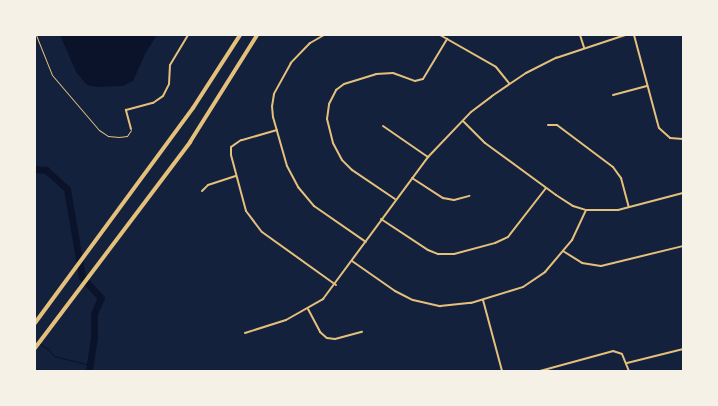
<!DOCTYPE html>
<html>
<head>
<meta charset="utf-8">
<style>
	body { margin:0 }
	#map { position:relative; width:718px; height:406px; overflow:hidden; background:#14213d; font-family:"Varela Round",sans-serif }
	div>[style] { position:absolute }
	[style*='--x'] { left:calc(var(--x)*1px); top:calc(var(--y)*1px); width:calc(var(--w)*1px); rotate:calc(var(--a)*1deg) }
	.water>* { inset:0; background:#0b132b }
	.stream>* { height:1px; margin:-0.5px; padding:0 0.5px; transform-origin:0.5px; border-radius:0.5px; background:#0b132b }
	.river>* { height:7px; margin:-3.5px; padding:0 3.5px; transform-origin:3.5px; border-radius:3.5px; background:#0b132b }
	.service>* { height:1px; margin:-0.5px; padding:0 0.5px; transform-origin:0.5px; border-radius:0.5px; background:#e5c07b }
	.minor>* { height:2px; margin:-1px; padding:0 1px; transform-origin:1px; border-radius:1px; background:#e5c07b }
	.motorway>* { height:4px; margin:-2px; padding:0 2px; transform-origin:2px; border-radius:2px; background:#e5c07b }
	span { translate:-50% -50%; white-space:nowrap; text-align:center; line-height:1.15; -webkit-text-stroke:5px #f6f1e7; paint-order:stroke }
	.frame { position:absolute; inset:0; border:36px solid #f6f1e7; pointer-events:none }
</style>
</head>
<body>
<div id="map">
	<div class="water">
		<div style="clip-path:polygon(60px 35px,157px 35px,146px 52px,133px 81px,123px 86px,97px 87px,87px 85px,76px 72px)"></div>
	</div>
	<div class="stream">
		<div style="--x:40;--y:344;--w:9;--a:32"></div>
		<div style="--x:48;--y:349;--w:9;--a:49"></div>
		<div style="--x:54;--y:356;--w:37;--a:14"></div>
	</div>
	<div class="river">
		<div style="--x:35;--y:169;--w:11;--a:5"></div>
		<div style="--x:46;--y:170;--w:28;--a:42"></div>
		<div style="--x:67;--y:189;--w:89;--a:80.3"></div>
		<div style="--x:82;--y:277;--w:28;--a:48"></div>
		<div style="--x:101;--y:298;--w:17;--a:114"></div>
		<div style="--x:94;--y:314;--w:24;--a:90"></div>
		<div style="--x:94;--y:338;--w:33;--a:99"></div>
	</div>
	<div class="service">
		<div style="--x:36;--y:35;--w:43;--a:68.2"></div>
		<div style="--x:52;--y:75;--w:72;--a:49.5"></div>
		<div style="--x:99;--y:130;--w:11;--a:34"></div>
		<div style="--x:108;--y:136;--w:11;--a:5"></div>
		<div style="--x:119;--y:137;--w:8;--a:-7"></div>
		<div style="--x:127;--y:136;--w:7;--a:-56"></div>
	</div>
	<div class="minor">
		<div style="--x:324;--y:35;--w:16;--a:150"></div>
		<div style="--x:310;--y:43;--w:28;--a:134"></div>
		<div style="--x:291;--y:63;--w:35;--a:119"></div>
		<div style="--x:274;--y:94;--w:12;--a:99"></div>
		<div style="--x:272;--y:106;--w:11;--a:85"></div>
		<div style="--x:273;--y:117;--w:51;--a:74.1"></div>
		<div style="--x:287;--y:166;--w:24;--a:62"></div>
		<div style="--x:298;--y:187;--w:25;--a:50"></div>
		<div style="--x:314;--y:206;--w:63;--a:34.7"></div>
		<div style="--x:440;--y:35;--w:64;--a:29.7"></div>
		<div style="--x:496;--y:67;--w:21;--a:51"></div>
		<div style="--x:580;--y:35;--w:13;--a:72"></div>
		<div style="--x:634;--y:35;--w:96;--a:75"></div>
		<div style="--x:659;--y:128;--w:15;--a:42"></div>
		<div style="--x:670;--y:138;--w:13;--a:4"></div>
		<div style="--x:613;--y:95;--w:35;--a:-15"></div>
		<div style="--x:463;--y:121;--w:31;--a:45"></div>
		<div style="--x:485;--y:143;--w:88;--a:36.2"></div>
		<div style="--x:556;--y:195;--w:20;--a:33"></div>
		<div style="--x:573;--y:206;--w:14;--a:17"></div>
		<div style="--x:586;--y:210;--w:32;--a:0"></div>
		<div style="--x:618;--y:210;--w:67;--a:-14.7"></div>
		<div style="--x:548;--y:125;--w:9;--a:0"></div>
		<div style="--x:557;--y:125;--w:70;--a:36.9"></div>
		<div style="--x:613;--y:167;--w:14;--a:54"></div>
		<div style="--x:621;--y:178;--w:30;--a:75"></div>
		<div style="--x:383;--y:126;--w:55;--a:34.6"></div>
		<div style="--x:131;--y:129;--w:20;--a:-105"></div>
		<div style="--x:126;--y:110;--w:28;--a:-15"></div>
		<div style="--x:153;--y:103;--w:12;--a:-35"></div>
		<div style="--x:163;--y:96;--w:13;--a:-63"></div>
		<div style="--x:169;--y:84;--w:19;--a:-87"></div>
		<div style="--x:170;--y:65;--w:35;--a:-59"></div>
		<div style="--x:277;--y:130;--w:37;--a:164"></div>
		<div style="--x:241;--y:140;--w:12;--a:145"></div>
		<div style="--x:231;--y:147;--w:8;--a:90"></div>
		<div style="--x:231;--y:155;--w:58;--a:75"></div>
		<div style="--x:246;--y:211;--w:26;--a:53"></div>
		<div style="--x:262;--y:232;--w:91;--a:35.6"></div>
		<div style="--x:412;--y:178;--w:37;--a:33"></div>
		<div style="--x:443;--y:198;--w:11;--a:10"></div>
		<div style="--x:454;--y:200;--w:16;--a:-15"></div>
		<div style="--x:202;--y:191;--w:8;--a:-45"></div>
		<div style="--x:208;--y:185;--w:29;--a:-18"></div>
		<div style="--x:395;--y:199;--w:52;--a:-146"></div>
		<div style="--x:352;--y:170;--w:14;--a:-135"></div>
		<div style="--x:342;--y:160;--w:19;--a:-118"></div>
		<div style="--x:333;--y:143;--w:25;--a:-104"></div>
		<div style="--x:327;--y:119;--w:15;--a:-82"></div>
		<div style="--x:329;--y:104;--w:16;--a:-63"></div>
		<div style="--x:336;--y:90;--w:10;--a:-37"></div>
		<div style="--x:344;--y:84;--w:34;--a:-17"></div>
		<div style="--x:376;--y:74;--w:17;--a:-3"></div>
		<div style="--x:393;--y:73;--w:23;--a:20"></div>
		<div style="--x:415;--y:81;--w:8;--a:-14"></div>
		<div style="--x:423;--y:79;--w:47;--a:-59"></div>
		<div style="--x:381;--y:219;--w:56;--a:33.4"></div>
		<div style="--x:428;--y:250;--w:11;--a:22"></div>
		<div style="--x:438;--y:254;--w:16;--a:0"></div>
		<div style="--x:454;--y:254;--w:42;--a:-15"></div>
		<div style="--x:495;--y:243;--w:14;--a:-25"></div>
		<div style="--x:508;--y:237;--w:62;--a:-52.2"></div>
		<div style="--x:563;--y:251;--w:22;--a:32"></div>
		<div style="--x:582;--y:263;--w:19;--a:9"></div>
		<div style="--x:601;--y:266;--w:84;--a:-13.7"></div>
		<div style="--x:352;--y:261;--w:52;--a:34.9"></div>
		<div style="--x:395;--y:291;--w:20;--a:27"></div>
		<div style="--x:413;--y:300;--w:28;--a:13"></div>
		<div style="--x:440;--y:306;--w:31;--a:-6"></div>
		<div style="--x:471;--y:303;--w:54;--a:-17.1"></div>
		<div style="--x:523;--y:287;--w:27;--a:-34"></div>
		<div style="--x:545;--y:272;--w:42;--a:-49.8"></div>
		<div style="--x:572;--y:240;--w:33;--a:-65"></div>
		<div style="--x:483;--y:300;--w:73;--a:75"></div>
		<div style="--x:308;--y:309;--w:26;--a:62"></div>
		<div style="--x:320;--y:332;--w:9;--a:41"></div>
		<div style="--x:327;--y:338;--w:8;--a:7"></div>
		<div style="--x:335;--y:339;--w:28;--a:-15"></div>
		<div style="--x:245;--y:333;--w:43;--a:-17.6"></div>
		<div style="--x:286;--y:320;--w:43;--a:-29.6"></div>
		<div style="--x:323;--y:299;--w:177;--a:-53.5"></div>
		<div style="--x:428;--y:157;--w:62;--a:-46.3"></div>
		<div style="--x:471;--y:112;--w:26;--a:-37"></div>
		<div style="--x:492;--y:96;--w:41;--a:-34.1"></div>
		<div style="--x:526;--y:73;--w:34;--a:-27"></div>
		<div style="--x:556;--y:58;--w:73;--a:-18.4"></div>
		<div style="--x:627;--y:363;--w:58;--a:-14"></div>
		<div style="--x:540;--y:371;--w:76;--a:-15.3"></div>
		<div style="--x:613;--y:351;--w:9;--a:18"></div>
		<div style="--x:622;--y:354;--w:18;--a:68"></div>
	</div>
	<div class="motorway">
		<div style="--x:35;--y:323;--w:267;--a:-53.7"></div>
		<div style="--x:193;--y:108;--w:87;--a:-57.2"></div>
		<div style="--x:35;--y:348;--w:258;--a:-53"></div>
		<div style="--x:190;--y:142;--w:126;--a:-57.9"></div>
	</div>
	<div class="frame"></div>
</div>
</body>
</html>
